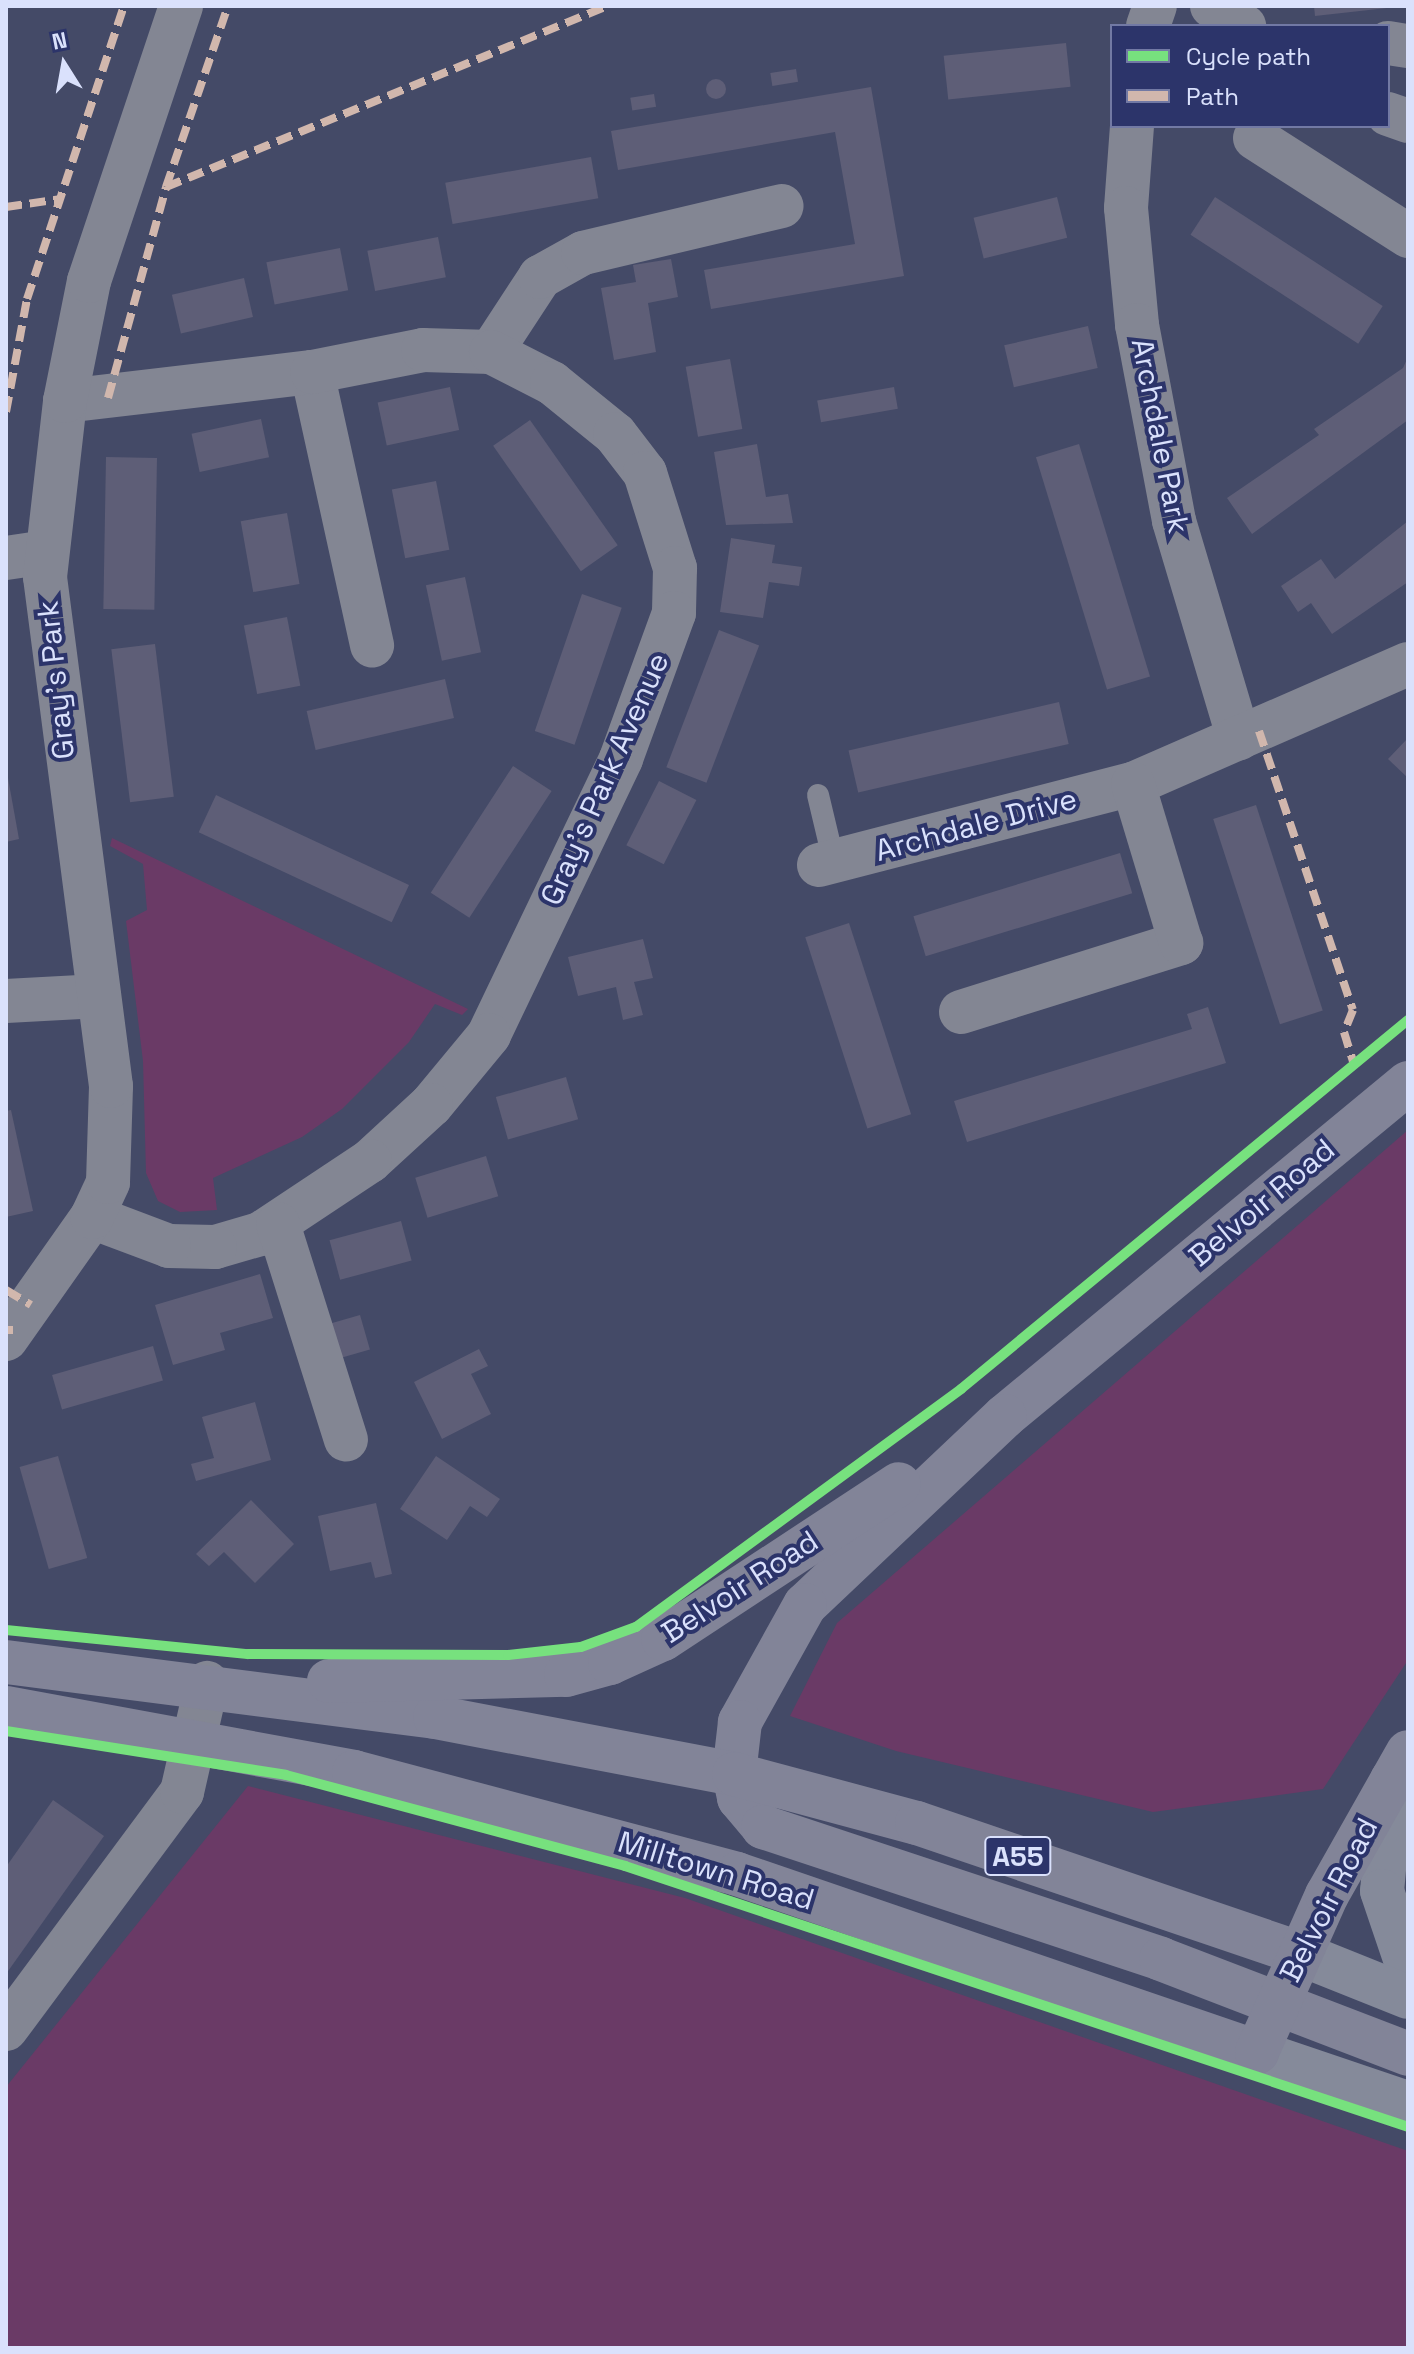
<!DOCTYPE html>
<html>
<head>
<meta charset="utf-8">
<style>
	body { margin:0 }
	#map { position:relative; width:1414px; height:2354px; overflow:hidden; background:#444a67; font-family:"Space Grotesk",sans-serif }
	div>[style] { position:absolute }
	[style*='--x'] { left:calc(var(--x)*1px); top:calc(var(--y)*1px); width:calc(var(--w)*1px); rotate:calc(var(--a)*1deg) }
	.green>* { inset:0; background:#6a3a66 }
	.building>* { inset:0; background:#5e5e77; transform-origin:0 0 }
	.round { border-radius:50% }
	.service>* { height:22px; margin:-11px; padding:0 11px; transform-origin:11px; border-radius:11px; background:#838693 }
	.minor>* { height:44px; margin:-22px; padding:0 22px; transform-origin:22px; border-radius:22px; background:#838693 }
	.secondary>* { height:44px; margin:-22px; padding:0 22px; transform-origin:22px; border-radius:22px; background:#858a9a }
	.trunk>* { height:44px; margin:-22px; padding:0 22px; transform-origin:22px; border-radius:22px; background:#828498 }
	.quiet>* { height:8px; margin-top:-4px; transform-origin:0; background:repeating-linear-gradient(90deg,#d1b7ad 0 16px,transparent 0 24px) }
	.cycleway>* { height:10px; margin:-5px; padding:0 5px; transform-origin:5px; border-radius:5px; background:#77e17e }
	span { translate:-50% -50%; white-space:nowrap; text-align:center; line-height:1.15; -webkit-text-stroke:8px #2c346a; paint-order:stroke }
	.shield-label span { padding:2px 6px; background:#2c346a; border:2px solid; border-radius:6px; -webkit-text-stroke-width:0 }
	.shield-label { font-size:28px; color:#dae1fc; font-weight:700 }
	.street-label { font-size:30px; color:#dae1fc }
	.frame { position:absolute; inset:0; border:8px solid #dae1fc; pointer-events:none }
	.legend { position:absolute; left:1110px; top:24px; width:280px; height:104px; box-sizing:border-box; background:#2c346a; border:2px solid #7279a4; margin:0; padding:10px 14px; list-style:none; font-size:24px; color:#dae1fc }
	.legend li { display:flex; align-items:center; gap:16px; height:40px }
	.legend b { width:40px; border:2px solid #7279a4 }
	.north { position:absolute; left:24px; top:24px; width:80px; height:80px; -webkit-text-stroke:6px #2c346a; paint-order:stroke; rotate:349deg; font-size:22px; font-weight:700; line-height:32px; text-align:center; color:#dae1fc }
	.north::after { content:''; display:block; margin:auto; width:28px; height:36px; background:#dae1fc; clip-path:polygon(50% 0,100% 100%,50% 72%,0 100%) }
</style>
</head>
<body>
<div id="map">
	<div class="green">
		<div style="clip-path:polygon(112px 838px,468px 1009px,462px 1015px,435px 1004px,409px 1042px,342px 1109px,302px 1137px,213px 1178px,217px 1210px,180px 1212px,158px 1201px,146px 1173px,143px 1061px,126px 921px,147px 910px,143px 864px,110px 846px)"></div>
		<div style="clip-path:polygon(1408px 1130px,1408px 1660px,1323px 1789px,1153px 1812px,896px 1751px,790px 1716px,837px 1623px)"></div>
		<div style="clip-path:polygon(248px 1786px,685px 1898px,1408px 2151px,1408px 2348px,6px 2348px,6px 2087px)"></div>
	</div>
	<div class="building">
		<div style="clip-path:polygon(1314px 6px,1387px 6px,1387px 8px,1315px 16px)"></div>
		<div style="left:1066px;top:43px;width:44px;height:123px;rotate:84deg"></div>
		<div style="left:796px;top:69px;width:13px;height:26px;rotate:81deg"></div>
		<div class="round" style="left:706px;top:79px;width:20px;height:20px"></div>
		<div style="clip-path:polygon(871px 87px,904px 276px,711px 309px,704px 270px,855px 244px,835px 132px,618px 170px,611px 131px)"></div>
		<div style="left:654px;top:94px;width:13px;height:24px;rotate:81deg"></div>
		<div style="left:591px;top:157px;width:42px;height:148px;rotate:80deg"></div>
		<div style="left:1057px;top:197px;width:42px;height:86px;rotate:76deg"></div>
		<div style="left:1215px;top:197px;width:200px;height:45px;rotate:33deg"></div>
		<div style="left:438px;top:237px;width:41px;height:72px;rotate:79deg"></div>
		<div style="left:340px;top:248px;width:43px;height:75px;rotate:79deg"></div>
		<div style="clip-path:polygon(671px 259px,678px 297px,648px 303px,656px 352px,614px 360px,601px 288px,636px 282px,633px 265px)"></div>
		<div style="left:244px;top:278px;width:40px;height:74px;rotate:77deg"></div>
		<div style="left:1088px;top:326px;width:43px;height:86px;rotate:77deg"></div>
		<div style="clip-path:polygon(1408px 357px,1408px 420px,1252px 534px,1227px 498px,1319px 435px,1314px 429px,1403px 368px)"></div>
		<div style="left:730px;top:359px;width:71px;height:45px;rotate:80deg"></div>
		<div style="left:450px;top:387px;width:44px;height:74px;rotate:78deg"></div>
		<div style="left:894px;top:387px;width:22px;height:78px;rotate:80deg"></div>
		<div style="left:261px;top:419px;width:39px;height:71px;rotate:78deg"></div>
		<div style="left:530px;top:420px;width:153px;height:45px;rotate:55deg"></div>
		<div style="clip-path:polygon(757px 444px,766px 497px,788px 494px,793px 523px,726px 525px,714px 452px)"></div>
		<div style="left:1079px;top:444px;width:243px;height:45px;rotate:73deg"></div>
		<div style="left:106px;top:457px;width:51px;height:152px;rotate:1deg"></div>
		<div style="left:436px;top:481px;width:70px;height:45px;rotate:79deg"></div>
		<div style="left:287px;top:513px;width:72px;height:47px;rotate:80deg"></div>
		<div style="clip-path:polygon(1408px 521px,1408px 582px,1332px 634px,1311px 603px,1298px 612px,1281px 586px,1321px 559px,1335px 579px)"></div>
		<div style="clip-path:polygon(731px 538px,775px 545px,772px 563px,802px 567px,799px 586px,769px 582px,763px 618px,720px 612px)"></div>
		<div style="left:465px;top:577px;width:77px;height:40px;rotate:78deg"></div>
		<div style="left:582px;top:594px;width:42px;height:145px;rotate:19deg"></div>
		<div style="left:287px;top:617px;width:70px;height:44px;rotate:79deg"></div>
		<div style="left:719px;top:630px;width:43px;height:147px;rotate:21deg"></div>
		<div style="left:155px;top:644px;width:154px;height:44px;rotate:83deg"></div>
		<div style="left:445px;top:679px;width:40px;height:142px;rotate:77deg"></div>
		<div style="left:1059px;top:702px;width:43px;height:216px;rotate:77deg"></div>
		<div style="clip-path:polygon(1408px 738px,1408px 778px,1388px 759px)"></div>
		<div style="left:513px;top:766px;width:46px;height:151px;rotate:33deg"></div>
		<div style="clip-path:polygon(6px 767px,19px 839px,6px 842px)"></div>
		<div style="left:659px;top:781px;width:42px;height:72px;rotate:27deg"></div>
		<div style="left:216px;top:795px;width:213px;height:41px;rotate:25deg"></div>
		<div style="left:1256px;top:805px;width:216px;height:45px;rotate:72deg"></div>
		<div style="left:1120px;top:853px;width:42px;height:216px;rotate:73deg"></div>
		<div style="left:849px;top:923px;width:201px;height:46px;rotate:72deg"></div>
		<div style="clip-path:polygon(643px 939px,653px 978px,634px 982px,643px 1015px,623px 1020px,616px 987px,578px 996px,568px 957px)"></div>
		<div style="clip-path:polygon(1208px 1007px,1226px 1063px,967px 1142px,954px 1101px,1192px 1029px,1187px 1014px)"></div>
		<div style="left:566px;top:1077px;width:44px;height:73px;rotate:74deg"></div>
		<div style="clip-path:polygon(11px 1110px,33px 1211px,6px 1217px,6px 1111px)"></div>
		<div style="left:486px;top:1156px;width:42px;height:74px;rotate:73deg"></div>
		<div style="left:401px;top:1221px;width:41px;height:74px;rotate:75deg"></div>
		<div style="clip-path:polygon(260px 1274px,273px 1318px,220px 1333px,225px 1350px,173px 1365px,155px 1305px)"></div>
		<div style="left:360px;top:1315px;width:36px;height:37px;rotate:74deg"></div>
		<div style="left:153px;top:1346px;width:36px;height:105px;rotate:74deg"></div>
		<div style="clip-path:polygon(479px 1349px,488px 1366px,471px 1374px,491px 1414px,442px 1439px,414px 1382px)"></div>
		<div style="clip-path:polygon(255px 1402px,271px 1460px,196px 1481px,191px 1464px,214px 1458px,202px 1417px)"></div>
		<div style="left:58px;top:1456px;width:106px;height:40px;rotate:74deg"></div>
		<div style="clip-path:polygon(436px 1456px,500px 1499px,487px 1517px,470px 1506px,447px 1540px,400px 1509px)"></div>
		<div style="clip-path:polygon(251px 1500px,294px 1544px,255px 1583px,224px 1552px,209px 1566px,196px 1554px)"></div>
		<div style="clip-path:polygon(376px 1503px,392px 1574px,375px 1578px,371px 1562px,330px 1571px,318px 1516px)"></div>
		<div style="clip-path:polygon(53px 1800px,104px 1836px,6px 1974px,6px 1867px)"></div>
	</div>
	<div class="service">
		<div style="--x:818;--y:795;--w:69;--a:76.6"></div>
	</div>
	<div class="minor">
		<div style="--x:1212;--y:6;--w:38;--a:32"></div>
		<div style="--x:1148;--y:26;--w:21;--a:-71"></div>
		<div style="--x:1388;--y:43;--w:20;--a:9"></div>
		<div style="--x:1388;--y:114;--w:21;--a:19"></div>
		<div style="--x:1132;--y:126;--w:82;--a:94.2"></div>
		<div style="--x:1126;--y:208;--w:118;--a:84.6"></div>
		<div style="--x:1137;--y:325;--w:199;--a:79.3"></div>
		<div style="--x:1174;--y:521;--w:227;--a:73.4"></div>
		<div style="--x:1255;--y:138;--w:182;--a:32.6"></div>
		<div style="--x:491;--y:352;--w:90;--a:-56.8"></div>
		<div style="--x:540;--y:277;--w:49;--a:-29.2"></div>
		<div style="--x:583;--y:253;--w:204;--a:-13.3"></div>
		<div style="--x:312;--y:372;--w:280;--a:77.6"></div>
		<div style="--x:65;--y:401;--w:249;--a:-6.7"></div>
		<div style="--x:312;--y:372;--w:113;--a:-11.2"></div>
		<div style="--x:423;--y:350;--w:68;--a:1.7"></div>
		<div style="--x:491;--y:352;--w:68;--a:26.9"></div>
		<div style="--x:552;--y:383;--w:81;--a:39"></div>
		<div style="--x:615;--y:434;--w:49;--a:52.4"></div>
		<div style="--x:645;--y:473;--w:100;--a:72.5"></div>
		<div style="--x:675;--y:568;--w:45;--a:91.3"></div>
		<div style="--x:674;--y:613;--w:155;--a:110"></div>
		<div style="--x:621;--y:759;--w:306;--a:115.6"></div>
		<div style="--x:489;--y:1035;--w:91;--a:129.6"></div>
		<div style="--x:431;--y:1105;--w:83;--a:137.4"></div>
		<div style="--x:370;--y:1161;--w:132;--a:146.4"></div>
		<div style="--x:260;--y:1234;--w:47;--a:163.9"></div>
		<div style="--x:215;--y:1247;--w:46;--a:-178.8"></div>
		<div style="--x:169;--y:1246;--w:82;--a:-159.4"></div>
		<div style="--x:6;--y:558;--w:41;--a:-8.3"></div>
		<div style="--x:819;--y:865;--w:324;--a:-14.5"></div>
		<div style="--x:1133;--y:784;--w:300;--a:-23.6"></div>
		<div style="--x:6;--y:1001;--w:93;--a:-3.1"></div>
		<div style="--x:961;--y:1012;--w:231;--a:-17.4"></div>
		<div style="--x:1181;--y:943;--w:166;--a:-106.8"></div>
		<div style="--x:278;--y:1224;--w:226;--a:72.5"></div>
		<div style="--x:6;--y:1339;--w:149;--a:-54.8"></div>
		<div style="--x:92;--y:1217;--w:38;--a:-65"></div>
		<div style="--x:108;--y:1182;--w:96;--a:-88.2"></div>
		<div style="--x:111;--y:1086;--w:513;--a:-97.39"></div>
		<div style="--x:45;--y:577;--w:177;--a:-83.5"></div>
		<div style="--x:65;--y:401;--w:122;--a:-78.7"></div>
		<div style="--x:89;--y:281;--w:290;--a:-71.5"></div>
		<div style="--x:6;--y:2029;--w:295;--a:-53.4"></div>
		<div style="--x:182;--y:1792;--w:112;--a:-77.1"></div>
	</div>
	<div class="secondary">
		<div style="--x:1392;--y:1780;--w:111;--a:95.1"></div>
		<div style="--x:1382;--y:1891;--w:81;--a:71.3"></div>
		<div style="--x:1298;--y:1953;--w:118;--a:21.8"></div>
		<div style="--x:1257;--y:2052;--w:159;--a:18.7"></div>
	</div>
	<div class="trunk">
		<div style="--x:1408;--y:1083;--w:523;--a:140.43"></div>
		<div style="--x:1005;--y:1416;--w:275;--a:136.6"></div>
		<div style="--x:805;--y:1605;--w:134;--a:119.1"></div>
		<div style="--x:740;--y:1722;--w:52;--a:96.6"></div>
		<div style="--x:734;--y:1774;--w:25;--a:78"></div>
		<div style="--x:739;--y:1798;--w:38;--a:50"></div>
		<div style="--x:763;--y:1827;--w:419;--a:18.3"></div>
		<div style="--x:1161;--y:1959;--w:265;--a:21"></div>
		<div style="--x:6;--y:1662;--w:433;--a:7.3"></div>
		<div style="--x:435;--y:1717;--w:304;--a:10.8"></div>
		<div style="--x:734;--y:1774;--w:189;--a:15"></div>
		<div style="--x:917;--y:1823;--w:403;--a:18.8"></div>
		<div style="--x:329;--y:1681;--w:237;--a:-1.5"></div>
		<div style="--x:566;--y:1675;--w:46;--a:-15.3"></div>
		<div style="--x:610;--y:1663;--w:58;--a:-24.4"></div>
		<div style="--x:663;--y:1639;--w:282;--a:-33.3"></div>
		<div style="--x:6;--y:1708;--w:354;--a:10.4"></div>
		<div style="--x:354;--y:1772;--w:396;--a:14.9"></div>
		<div style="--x:737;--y:1874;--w:550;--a:18.9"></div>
		<div style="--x:1257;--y:2052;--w:172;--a:-66"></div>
		<div style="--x:1327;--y:1895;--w:164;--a:-60.5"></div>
	</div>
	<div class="quiet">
		<div style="--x:166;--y:187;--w:477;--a:-22.3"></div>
		<div style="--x:6;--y:207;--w:56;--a:-8.3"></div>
		<div style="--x:108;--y:398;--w:219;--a:-74.6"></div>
		<div style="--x:166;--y:187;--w:191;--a:-71.1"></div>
		<div style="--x:6;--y:412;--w:115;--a:-79.5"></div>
		<div style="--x:27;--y:299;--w:309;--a:-71.7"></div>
		<div style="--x:1259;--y:731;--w:294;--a:71.4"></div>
		<div style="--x:1353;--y:1010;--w:24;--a:112"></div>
		<div style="--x:1344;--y:1032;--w:34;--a:73"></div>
		<div style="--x:6;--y:1290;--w:29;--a:31"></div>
		<div style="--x:6;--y:1330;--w:7;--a:0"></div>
	</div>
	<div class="cycleway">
		<div style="--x:6;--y:1630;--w:243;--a:5.7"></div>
		<div style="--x:248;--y:1654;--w:260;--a:0.2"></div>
		<div style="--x:508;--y:1655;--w:73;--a:-6.3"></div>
		<div style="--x:581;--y:1647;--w:59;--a:-20"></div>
		<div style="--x:636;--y:1627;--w:403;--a:-36.2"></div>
		<div style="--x:961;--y:1389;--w:580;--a:-39.54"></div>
		<div style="--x:6;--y:1731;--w:283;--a:8.9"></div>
		<div style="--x:286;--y:1775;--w:351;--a:15"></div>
		<div style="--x:625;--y:1866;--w:825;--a:18.43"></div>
	</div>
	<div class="shield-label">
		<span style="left:1018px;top:1856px">A55</span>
	</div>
	<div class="street-label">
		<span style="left:1160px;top:436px;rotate:79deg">Archdale Park</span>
		<span style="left:56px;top:680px;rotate:-96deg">Gray's Park</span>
		<span style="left:605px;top:779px;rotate:-66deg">Gray's Park Avenue</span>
		<span style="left:976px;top:825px;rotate:-15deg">Archdale Drive</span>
		<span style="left:1262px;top:1203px;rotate:-40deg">Belvoir Road</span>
		<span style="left:740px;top:1587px;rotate:-33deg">Belvoir Road</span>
		<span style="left:716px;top:1871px;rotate:17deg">Milltown Road</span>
		<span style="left:1329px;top:1900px;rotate:-63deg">Belvoir Road</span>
	</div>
	<div class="frame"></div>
	<ul class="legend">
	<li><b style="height:10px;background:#77e17e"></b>Cycle path</li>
	<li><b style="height:10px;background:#d1b7ad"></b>Path</li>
	</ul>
	<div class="north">N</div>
</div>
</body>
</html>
